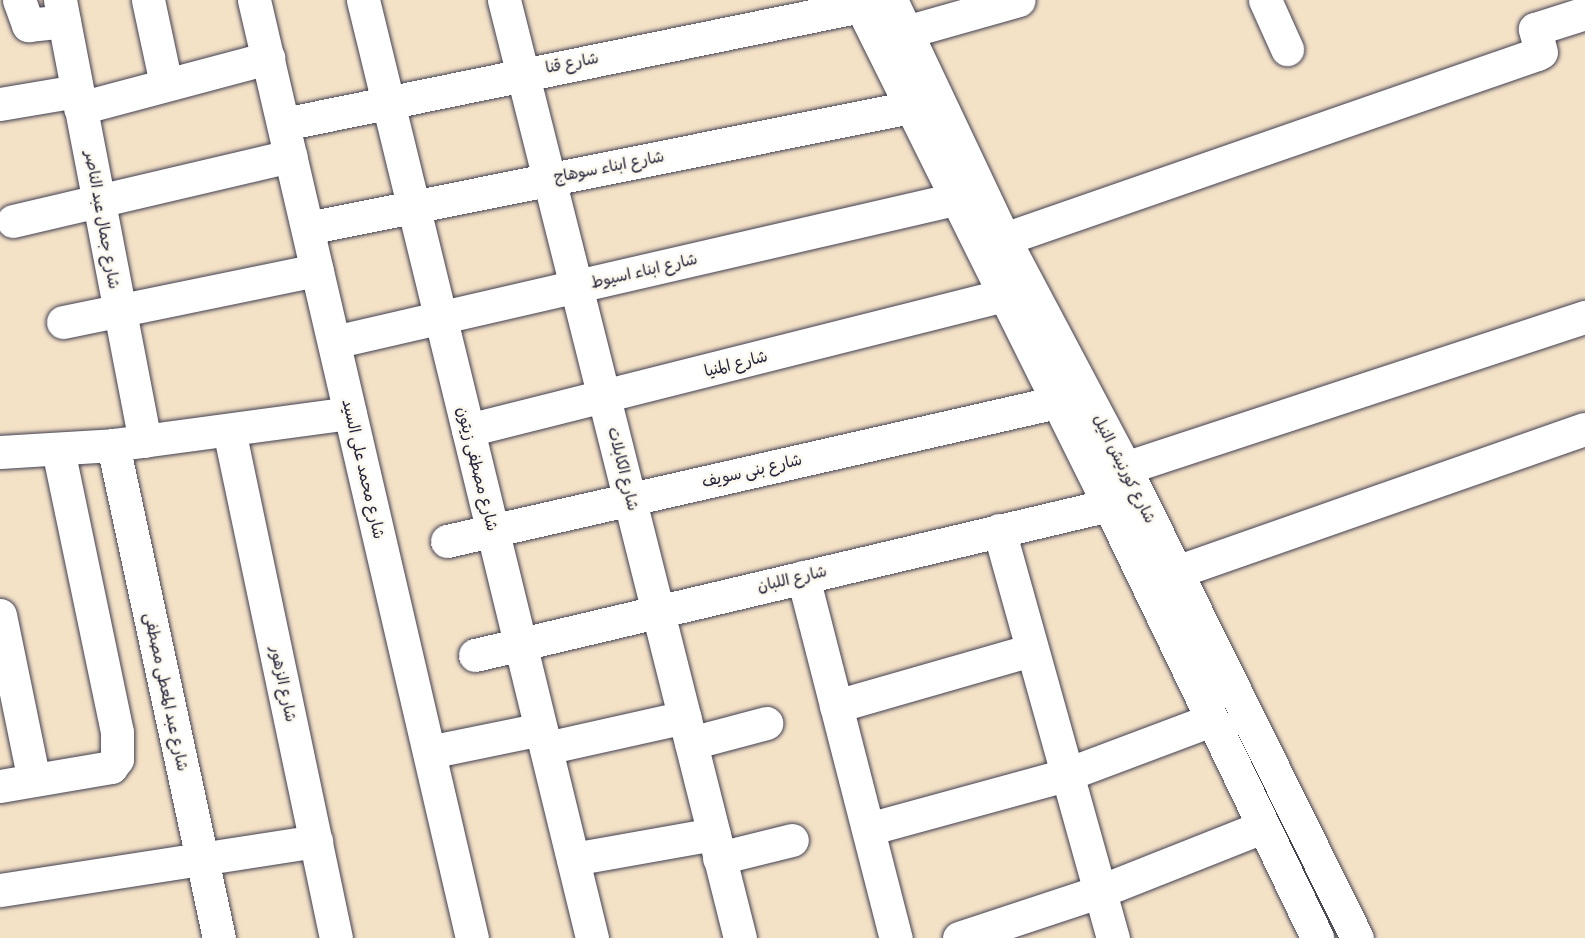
<!DOCTYPE html>
<html>
<head>
<meta charset="utf-8">
<style>
	body { margin:0 }
	#map { position:relative; width:1585px; height:938px; overflow:hidden; background:#f4e2c7; font-family:Pangolin,"Playpen Sans Arabic",sans-serif }
	div>[style] { position:absolute }
	[style*='--x'] { left:calc(var(--x)*1px); top:calc(var(--y)*1px); width:calc(var(--w)*1px); rotate:calc(var(--a)*1deg) }
	.roads { filter:drop-shadow(0 0 2px #423f50) drop-shadow(0 0 2px #423f50) }
	.minor>* { height:33px; margin:-16.5px; padding:0 16.5px; transform-origin:16.5px; border-radius:16.5px; background:#fff }
	.major>* { height:33px; margin:-16.5px; padding:0 16.5px; transform-origin:16.5px; border-radius:16.5px; background:#fff }
	span { translate:-50% -50%; white-space:nowrap; text-align:center; line-height:1.15; -webkit-text-stroke:5px #fbf7ec; paint-order:stroke }
	.street-label { font-size:16px; color:#22223b }
</style>
</head>
<body>
<div id="map">
	<div class="roads">
		<div class="minor">
			<div style="--x:19;--y:0;--w:27;--a:70"></div>
			<div style="--x:28;--y:25;--w:36;--a:-6"></div>
			<div style="--x:60;--y:0;--w:449;--a:79.1"></div>
			<div style="--x:148;--y:0;--w:86;--a:77.9"></div>
			<div style="--x:254;--y:0;--w:963;--a:76.92"></div>
			<div style="--x:363;--y:0;--w:966;--a:76.28"></div>
			<div style="--x:504;--y:0;--w:967;--a:75.88"></div>
			<div style="--x:1265;--y:0;--w:54;--a:65.8"></div>
			<div style="--x:906;--y:32;--w:117;--a:-15.8"></div>
			<div style="--x:0;--y:104;--w:78;--a:-9.6"></div>
			<div style="--x:80;--y:108;--w:195;--a:-14.9"></div>
			<div style="--x:284;--y:124;--w:589;--a:-11.56"></div>
			<div style="--x:13;--y:221;--w:285;--a:-13.2"></div>
			<div style="--x:308;--y:228;--w:614;--a:-11.36"></div>
			<div style="--x:1004;--y:239;--w:564;--a:-19.14"></div>
			<div style="--x:1537;--y:54;--w:4;--a:-27"></div>
			<div style="--x:1541;--y:52;--w:24;--a:-105"></div>
			<div style="--x:1535;--y:29;--w:52;--a:-17.7"></div>
			<div style="--x:63;--y:322;--w:259;--a:-11.6"></div>
			<div style="--x:334;--y:342;--w:637;--a:-12.97"></div>
			<div style="--x:229;--y:430;--w:519;--a:78.11"></div>
			<div style="--x:468;--y:430;--w:553;--a:-14.14"></div>
			<div style="--x:113;--y:445;--w:504;--a:77.87"></div>
			<div style="--x:0;--y:452;--w:113;--a:-3.5"></div>
			<div style="--x:113;--y:445;--w:239;--a:-7.7"></div>
			<div style="--x:1125;--y:468;--w:484;--a:-18.2"></div>
			<div style="--x:999;--y:530;--w:424;--a:74.4"></div>
			<div style="--x:447;--y:541;--w:626;--a:-12.84"></div>
			<div style="--x:1176;--y:572;--w:433;--a:-19.3"></div>
			<div style="--x:803;--y:577;--w:373;--a:75.6"></div>
			<div style="--x:0;--y:615;--w:168;--a:78.4"></div>
			<div style="--x:475;--y:655;--w:652;--a:-13.31"></div>
			<div style="--x:836;--y:706;--w:203;--a:-16"></div>
			<div style="--x:691;--y:743;--w:78;--a:-14.9"></div>
			<div style="--x:546;--y:748;--w:142;--a:-12.6"></div>
			<div style="--x:429;--y:752;--w:114;--a:-11.6"></div>
			<div style="--x:0;--y:786;--w:113;--a:-9.7"></div>
			<div style="--x:111;--y:767;--w:10;--a:-53"></div>
			<div style="--x:117;--y:759;--w:27;--a:-90"></div>
			<div style="--x:117;--y:732;--w:288;--a:-101.8"></div>
			<div style="--x:868;--y:829;--w:204;--a:-15.3"></div>
			<div style="--x:1065;--y:775;--w:156;--a:-20.6"></div>
			<div style="--x:719;--y:858;--w:75;--a:-13.9"></div>
			<div style="--x:573;--y:859;--w:143;--a:-10.1"></div>
			<div style="--x:0;--y:890;--w:320;--a:-8.8"></div>
			<div style="--x:959;--y:938;--w:146;--a:-18.3"></div>
			<div style="--x:1098;--y:892;--w:176;--a:-21.6"></div>
		</div>
		<div class="major">
			<div style="--x:858;--y:0;--w:564;--a:63.57"></div>
			<div style="--x:1109;--y:505;--w:480;--a:64.3"></div>
			<div style="--x:891;--y:0;--w:264;--a:64.7"></div>
			<div style="--x:1004;--y:239;--w:259;--a:62.1"></div>
			<div style="--x:1125;--y:468;--w:524;--a:63.73"></div>
		</div>
	</div>
	<div class="street-label">
		<span style="left:572px;top:63px;rotate:-11deg">شارع قنا</span>
		<span style="left:609px;top:167px;rotate:-11deg">شارع ابناء سوهاج</span>
		<span style="left:102px;top:220px;rotate:80deg">شارع جمال عبد الناصر</span>
		<span style="left:644px;top:271px;rotate:-13deg">شارع ابناء اسيوط</span>
		<span style="left:736px;top:364px;rotate:-14deg">شارع المنيا</span>
		<span style="left:363px;top:469px;rotate:77deg">شارع محمد على السيد</span>
		<span style="left:477px;top:469px;rotate:76deg">شارع مصطفى زيتون</span>
		<span style="left:623px;top:469px;rotate:76deg">شارع الكابلات</span>
		<span style="left:1124px;top:469px;rotate:63deg">شارع كورنيش النيل</span>
		<span style="left:752px;top:471px;rotate:-13deg">شارع بنى سويف</span>
		<span style="left:792px;top:579px;rotate:-13deg">شارع اللبان</span>
		<span style="left:283px;top:684px;rotate:78deg">شارع الزهور</span>
		<span style="left:166px;top:692px;rotate:78deg">شارع عبد المعطى مصطفى</span>
	</div>
</div>
</body>
</html>
